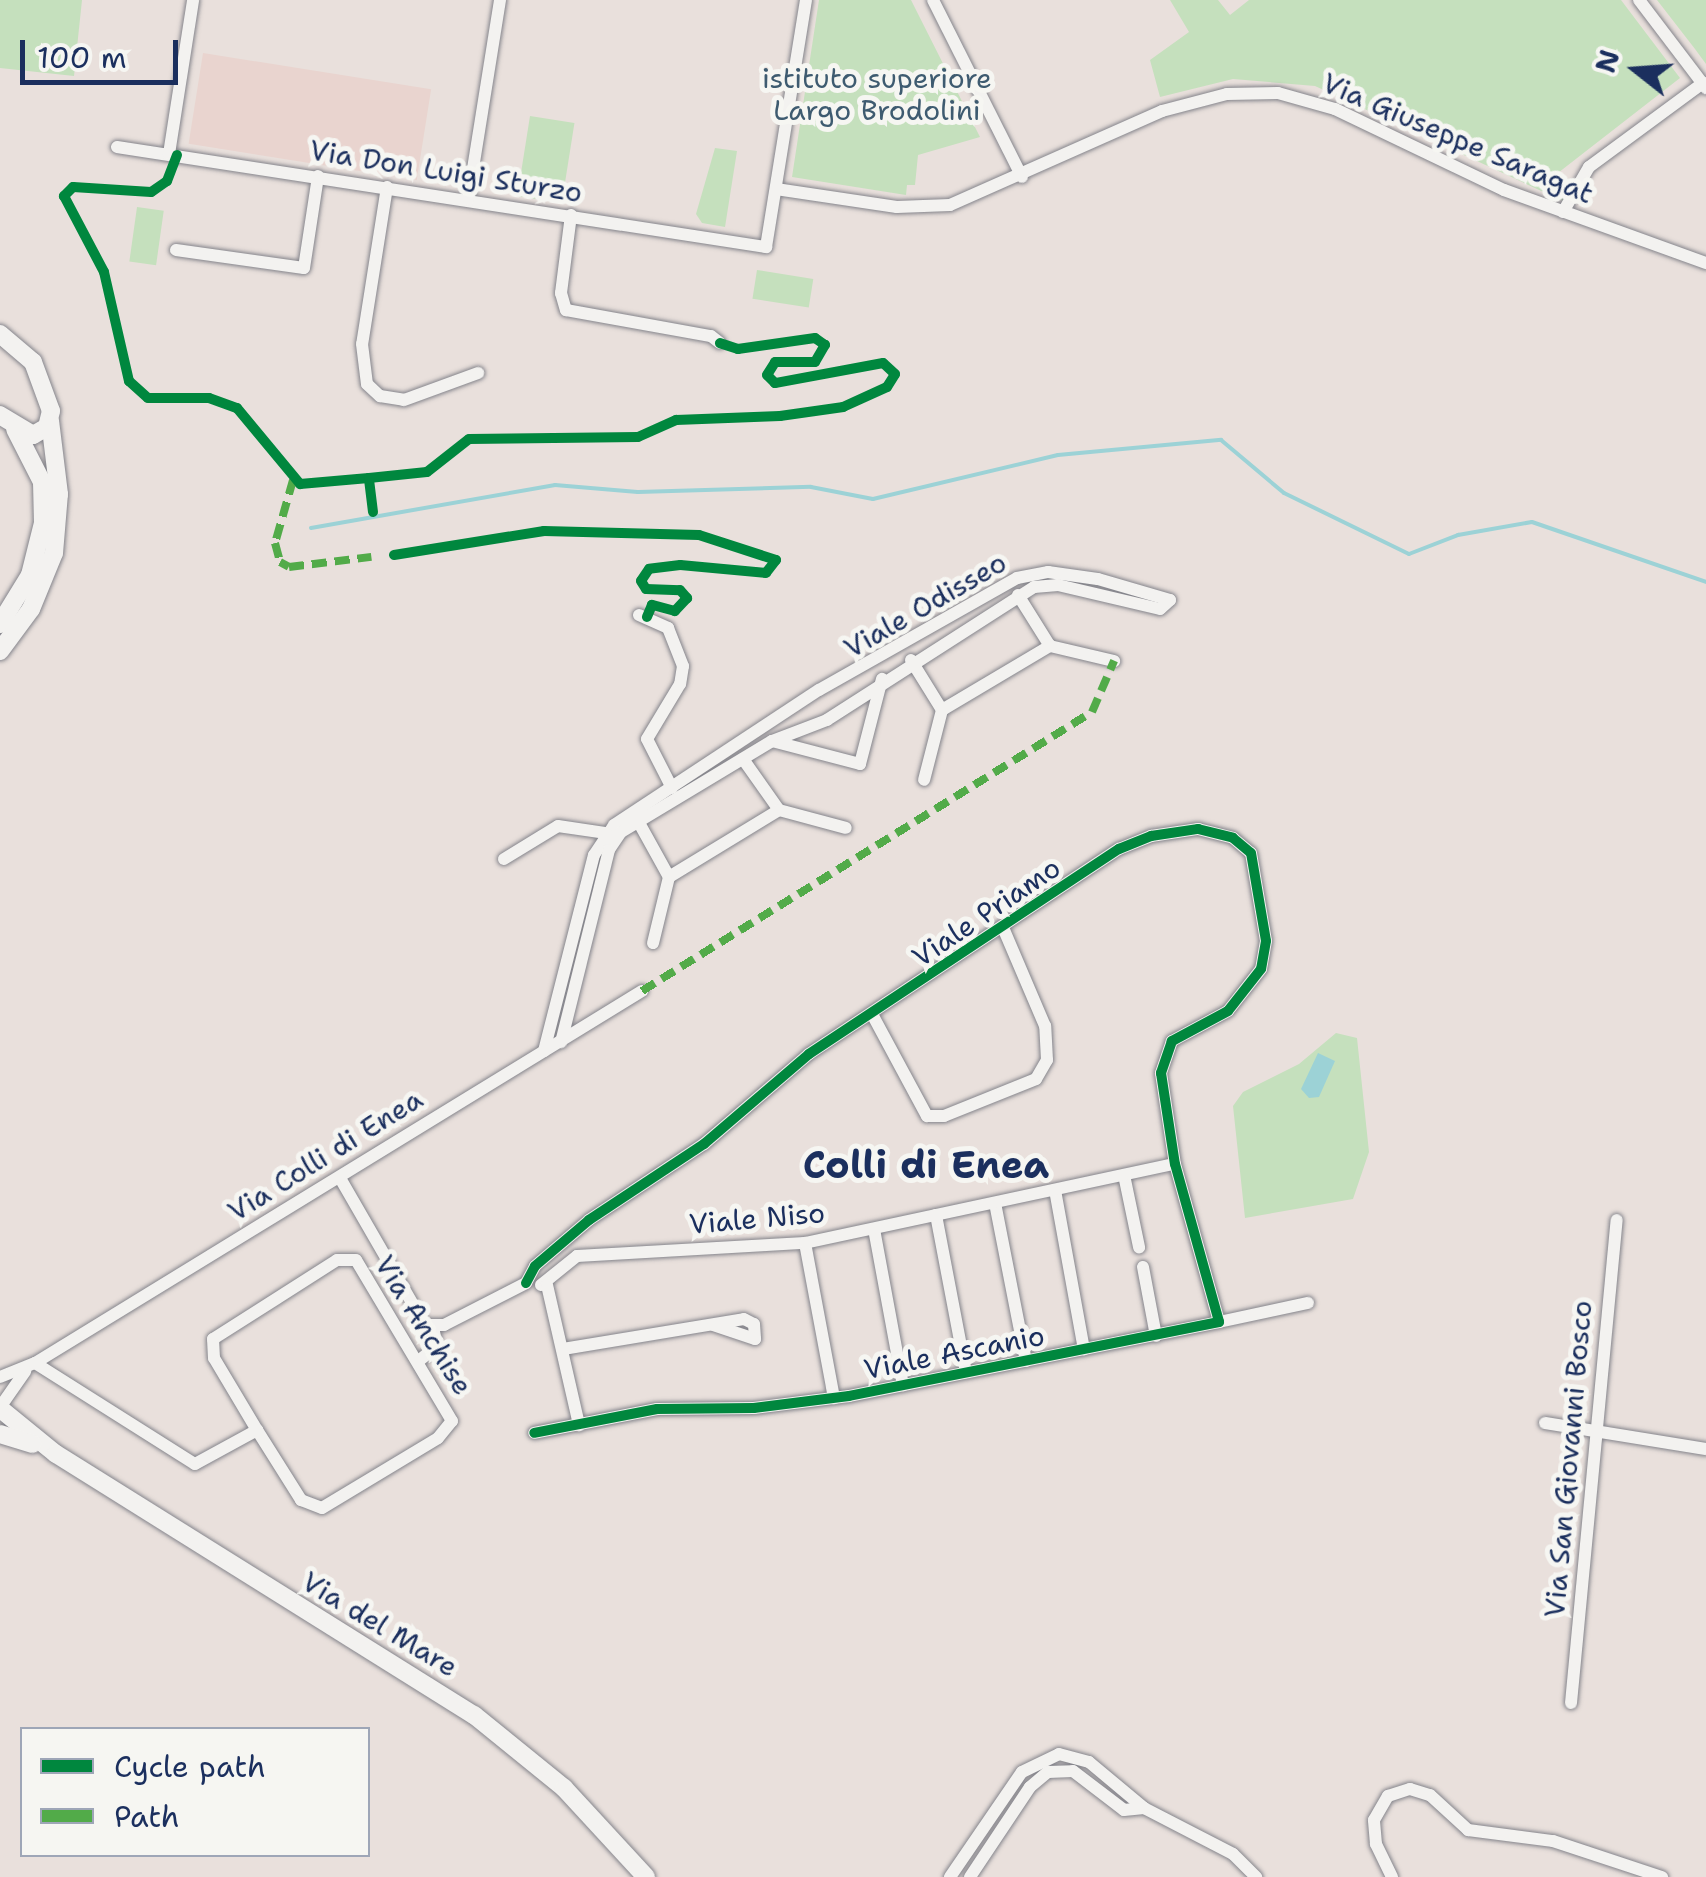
<!DOCTYPE html>
<html>
<head>
<meta charset="utf-8">
<style>
	body { margin:0 }
	#map { position:relative; width:1706px; height:1877px; overflow:hidden; background:#e9e0dc; font-family:"Shantell Sans",sans-serif }
	div>[style] { position:absolute }
	[style*='--x'] { left:calc(var(--x)*1px); top:calc(var(--y)*1px); width:calc(var(--w)*1px); rotate:calc(var(--a)*1deg) }
	.built>* { inset:0; background:#e9d4cf; transform-origin:0 0 }
	.green>* { inset:0; background:#c5e0bd; transform-origin:0 0 }
	.water>* { inset:0; background:#9cd2d6 }
	.stream>* { height:4px; margin:-2px; padding:0 2px; transform-origin:2px; border-radius:2px; background:#9cd2d6 }
	.roads { filter:drop-shadow(0 0 2px #84848b) drop-shadow(0 0 2px #84848b) }
	.street>* { height:12px; margin:-6px; padding:0 6px; transform-origin:6px; border-radius:6px; background:#f3f2f0 }
	.secondary>* { height:18px; margin:-9px; padding:0 9px; transform-origin:9px; border-radius:9px; background:#f3f2f0 }
	.quiet>* { height:8px; margin-top:-4px; transform-origin:0; background:repeating-linear-gradient(90deg,#52ab49 0 15px,transparent 0 23px) }
	.cycleway>* { height:10px; margin:-5px; padding:0 5px; transform-origin:5px; border-radius:5px; background:#00873e }
	span { translate:-50% -50%; white-space:nowrap; text-align:center; line-height:1.15; -webkit-text-stroke:10px #f6f6f2; paint-order:stroke }
	.park-label { font-size:28px; color:#3e5b70 }
	.street-label { font-size:28px; color:#1b2f5e }
	.district-label { font-size:38px; color:#1b2f5e; font-weight:700 }
	.legend { position:absolute; left:20px; top:1727px; width:350px; height:130px; box-sizing:border-box; background:#f6f6f2; border:2px solid #9ea6b7; margin:0; padding:12px 18px; list-style:none; font-size:30px; color:#1b2f5e }
	.legend li { display:flex; align-items:center; gap:20px; height:50px }
	.legend b { width:50px; border:2px solid #9ea6b7 }
	.north { position:absolute; left:1586px; top:20px; width:100px; height:100px; -webkit-text-stroke:8px #f6f6f2; paint-order:stroke; rotate:287deg; font-size:28px; font-weight:700; line-height:40px; text-align:center; color:#1b2f5e }
	.north::after { content:''; display:block; margin:auto; width:35px; height:45px; background:#1b2f5e; clip-path:polygon(50% 0,100% 100%,50% 72%,0 100%) }
	.scale { position:absolute; left:20px; top:40px; width:158px; height:45px; box-sizing:border-box; border:5px solid #1b2f5e; border-top:0; padding-left:12px; font-size:30px; line-height:35px; white-space:nowrap; color:#1b2f5e; -webkit-text-stroke:8px #f6f6f2; paint-order:stroke }
</style>
</head>
<body>
<div id="map">
	<div class="built">
		<div style="left:203px;top:53px;width:231px;height:92px;rotate:9deg"></div>
	</div>
	<div class="green">
		<div style="clip-path:polygon(0 0,82px 0,74px 76px,0 68px)"></div>
		<div style="clip-path:polygon(819px 0,911px 0,980px 137px,918px 155px,915px 185px,907px 185px,906px 195px,792px 177px)"></div>
		<div style="clip-path:polygon(1170px 0,1218px 0,1230px 15px,1249px 0,1621px 0,1680px 78px,1554px 176px,1569px 190px,1563px 201px,1315px 86px,1233px 79px,1160px 97px,1150px 60px,1189px 32px)"></div>
		<div style="clip-path:polygon(1657px 0,1706px 0,1706px 64px,1695px 49px)"></div>
		<div style="left:530px;top:116px;width:45px;height:81px;rotate:9deg"></div>
		<div style="clip-path:polygon(715px 148px,737px 151px,725px 227px,702px 223px,696px 214px)"></div>
		<div style="left:137px;top:207px;width:27px;height:55px;rotate:8deg"></div>
		<div style="left:757px;top:270px;width:57px;height:29px;rotate:9deg"></div>
		<div style="clip-path:polygon(1336px 1033px,1357px 1038px,1369px 1152px,1353px 1199px,1245px 1218px,1233px 1106px,1243px 1092px,1299px 1064px)"></div>
	</div>
	<div class="water">
		<div style="clip-path:polygon(1318px 1053px,1335px 1061px,1319px 1097px,1309px 1098px,1301px 1089px)"></div>
	</div>
	<div class="stream">
		<div style="--x:311;--y:528;--w:248;--a:-10"></div>
		<div style="--x:555;--y:485;--w:83;--a:4.8"></div>
		<div style="--x:638;--y:492;--w:173;--a:-1.7"></div>
		<div style="--x:811;--y:487;--w:63;--a:11"></div>
		<div style="--x:873;--y:499;--w:190;--a:-13.4"></div>
		<div style="--x:1058;--y:455;--w:164;--a:-5.3"></div>
		<div style="--x:1221;--y:440;--w:82;--a:40.1"></div>
		<div style="--x:1284;--y:493;--w:139;--a:26"></div>
		<div style="--x:1409;--y:554;--w:53;--a:-21.2"></div>
		<div style="--x:1458;--y:535;--w:75;--a:-10"></div>
		<div style="--x:1532;--y:522;--w:184;--a:19"></div>
	</div>
	<div class="roads">
		<div class="street">
			<div style="--x:933;--y:0;--w:198;--a:63.3"></div>
			<div style="--x:1639;--y:0;--w:111;--a:52.7"></div>
			<div style="--x:117;--y:147;--w:657;--a:8.76"></div>
			<div style="--x:766;--y:247;--w:250;--a:-80.8"></div>
			<div style="--x:169;--y:154;--w:156;--a:-81.1"></div>
			<div style="--x:387;--y:187;--w:159;--a:99"></div>
			<div style="--x:362;--y:344;--w:40;--a:82.9"></div>
			<div style="--x:367;--y:384;--w:18;--a:43"></div>
			<div style="--x:380;--y:396;--w:24;--a:9"></div>
			<div style="--x:404;--y:400;--w:79;--a:-20"></div>
			<div style="--x:776;--y:189;--w:122;--a:8.5"></div>
			<div style="--x:897;--y:207;--w:53;--a:-2.2"></div>
			<div style="--x:950;--y:205;--w:232;--a:-23.9"></div>
			<div style="--x:1162;--y:111;--w:67;--a:-14.7"></div>
			<div style="--x:1227;--y:94;--w:51;--a:-1.1"></div>
			<div style="--x:1278;--y:93;--w:59;--a:15.7"></div>
			<div style="--x:1335;--y:109;--w:187;--a:25.6"></div>
			<div style="--x:1504;--y:190;--w:215;--a:19.9"></div>
			<div style="--x:468;--y:200;--w:203;--a:-80.9"></div>
			<div style="--x:1563;--y:212;--w:52;--a:-60"></div>
			<div style="--x:1589;--y:167;--w:142;--a:-36.4"></div>
			<div style="--x:571;--y:215;--w:79;--a:97.3"></div>
			<div style="--x:561;--y:293;--w:18;--a:74"></div>
			<div style="--x:566;--y:310;--w:147;--a:10.2"></div>
			<div style="--x:711;--y:336;--w:11;--a:38"></div>
			<div style="--x:176;--y:250;--w:129;--a:8"></div>
			<div style="--x:304;--y:268;--w:93;--a:-81.3"></div>
			<div style="--x:1018;--y:595;--w:60;--a:57.9"></div>
			<div style="--x:1050;--y:646;--w:66;--a:13.2"></div>
			<div style="--x:639;--y:615;--w:32;--a:24"></div>
			<div style="--x:668;--y:628;--w:41;--a:68.5"></div>
			<div style="--x:683;--y:666;--w:18;--a:99"></div>
			<div style="--x:680;--y:684;--w:64;--a:121"></div>
			<div style="--x:647;--y:739;--w:55;--a:63"></div>
			<div style="--x:911;--y:660;--w:59;--a:58.2"></div>
			<div style="--x:942;--y:710;--w:72;--a:104.4"></div>
			<div style="--x:942;--y:710;--w:126;--a:-30.7"></div>
			<div style="--x:772;--y:741;--w:91;--a:14.6"></div>
			<div style="--x:860;--y:764;--w:88;--a:-75.5"></div>
			<div style="--x:743;--y:759;--w:62;--a:54.8"></div>
			<div style="--x:638;--y:821;--w:64;--a:61"></div>
			<div style="--x:669;--y:877;--w:68;--a:103.6"></div>
			<div style="--x:504;--y:859;--w:63;--a:-31.4"></div>
			<div style="--x:558;--y:826;--w:49;--a:8.3"></div>
			<div style="--x:669;--y:877;--w:129;--a:-31.3"></div>
			<div style="--x:779;--y:810;--w:69;--a:15"></div>
			<div style="--x:872;--y:1014;--w:116;--a:61.7"></div>
			<div style="--x:927;--y:1116;--w:17;--a:0"></div>
			<div style="--x:944;--y:1116;--w:99;--a:-21.9"></div>
			<div style="--x:1036;--y:1079;--w:22;--a:-60"></div>
			<div style="--x:1047;--y:1060;--w:34;--a:-93"></div>
			<div style="--x:1045;--y:1026;--w:104;--a:-113.1"></div>
			<div style="--x:544;--y:1051;--w:202;--a:-75.7"></div>
			<div style="--x:594;--y:855;--w:36;--a:-56"></div>
			<div style="--x:614;--y:825;--w:245;--a:-33.4"></div>
			<div style="--x:819;--y:690;--w:227;--a:-29.5"></div>
			<div style="--x:1017;--y:578;--w:32;--a:-11"></div>
			<div style="--x:1048;--y:572;--w:50;--a:8"></div>
			<div style="--x:1098;--y:579;--w:75;--a:16.3"></div>
			<div style="--x:1170;--y:600;--w:13;--a:138"></div>
			<div style="--x:1160;--y:609;--w:105;--a:-166.8"></div>
			<div style="--x:1058;--y:585;--w:24;--a:175"></div>
			<div style="--x:1034;--y:587;--w:246;--a:147.3"></div>
			<div style="--x:827;--y:720;--w:59;--a:159.1"></div>
			<div style="--x:772;--y:741;--w:176;--a:148.9"></div>
			<div style="--x:621;--y:832;--w:22;--a:124"></div>
			<div style="--x:609;--y:850;--w:198;--a:104"></div>
			<div style="--x:1124;--y:1175;--w:74;--a:78.2"></div>
			<div style="--x:340;--y:1178;--w:170;--a:60"></div>
			<div style="--x:425;--y:1325;--w:19;--a:0"></div>
			<div style="--x:444;--y:1325;--w:92;--a:-27.1"></div>
			<div style="--x:1055;--y:1190;--w:162;--a:79.7"></div>
			<div style="--x:995;--y:1203;--w:161;--a:78.9"></div>
			<div style="--x:936;--y:1215;--w:160;--a:79.2"></div>
			<div style="--x:874;--y:1229;--w:159;--a:79.5"></div>
			<div style="--x:805;--y:1243;--w:158;--a:79.4"></div>
			<div style="--x:577;--y:1256;--w:228;--a:-3.3"></div>
			<div style="--x:805;--y:1243;--w:378;--a:-12.1"></div>
			<div style="--x:1143;--y:1267;--w:70;--a:79.3"></div>
			<div style="--x:526;--y:1283;--w:19;--a:-62"></div>
			<div style="--x:535;--y:1266;--w:71;--a:-40.4"></div>
			<div style="--x:589;--y:1220;--w:138;--a:-33.5"></div>
			<div style="--x:704;--y:1144;--w:138;--a:-40.6"></div>
			<div style="--x:809;--y:1054;--w:372;--a:-33.5"></div>
			<div style="--x:1119;--y:849;--w:35;--a:-22"></div>
			<div style="--x:1151;--y:836;--w:48;--a:-8.5"></div>
			<div style="--x:1198;--y:829;--w:36;--a:14"></div>
			<div style="--x:1233;--y:838;--w:23;--a:40"></div>
			<div style="--x:1251;--y:853;--w:89;--a:80.3"></div>
			<div style="--x:1266;--y:941;--w:28;--a:100"></div>
			<div style="--x:1261;--y:969;--w:53;--a:128.2"></div>
			<div style="--x:1228;--y:1011;--w:64;--a:151.8"></div>
			<div style="--x:1172;--y:1041;--w:34;--a:109"></div>
			<div style="--x:1161;--y:1073;--w:92;--a:81.3"></div>
			<div style="--x:1175;--y:1164;--w:164;--a:74.4"></div>
			<div style="--x:1219;--y:1322;--w:377;--a:168.7"></div>
			<div style="--x:849;--y:1396;--w:96;--a:172.8"></div>
			<div style="--x:754;--y:1408;--w:97;--a:179.4"></div>
			<div style="--x:657;--y:1409;--w:125;--a:169"></div>
			<div style="--x:541;--y:1285;--w:46;--a:-38.9"></div>
			<div style="--x:547;--y:1285;--w:144;--a:77.1"></div>
			<div style="--x:1219;--y:1322;--w:91;--a:-12.1"></div>
			<div style="--x:563;--y:1349;--w:183;--a:-9.4"></div>
			<div style="--x:744;--y:1319;--w:11;--a:27"></div>
			<div style="--x:754;--y:1324;--w:15;--a:86"></div>
			<div style="--x:755;--y:1339;--w:44;--a:-161.6"></div>
			<div style="--x:421;--y:1359;--w:21;--a:-39"></div>
			<div style="--x:437;--y:1346;--w:19;--a:-102"></div>
			<div style="--x:35;--y:1363;--w:189;--a:32.3"></div>
			<div style="--x:195;--y:1464;--w:71;--a:-28.7"></div>
			<div style="--x:257;--y:1430;--w:83;--a:57.8"></div>
			<div style="--x:301;--y:1500;--w:22;--a:21"></div>
			<div style="--x:322;--y:1508;--w:135;--a:-31.1"></div>
			<div style="--x:438;--y:1438;--w:22;--a:-51"></div>
			<div style="--x:452;--y:1421;--w:187;--a:-120.8"></div>
			<div style="--x:356;--y:1260;--w:19;--a:180"></div>
			<div style="--x:337;--y:1260;--w:147;--a:147.5"></div>
			<div style="--x:213;--y:1339;--w:19;--a:87"></div>
			<div style="--x:214;--y:1358;--w:84;--a:59.2"></div>
			<div style="--x:0;--y:1377;--w:38;--a:-22"></div>
			<div style="--x:35;--y:1363;--w:712;--a:-31.5"></div>
			<div style="--x:3;--y:1403;--w:39;--a:-55"></div>
			<div style="--x:1545;--y:1423;--w:163;--a:9.2"></div>
			<div style="--x:1571;--y:1703;--w:485;--a:-84.6"></div>
			<div style="--x:950;--y:1877;--w:127;--a:-55.6"></div>
			<div style="--x:1022;--y:1772;--w:41;--a:-25.9"></div>
			<div style="--x:1059;--y:1754;--w:31;--a:15"></div>
			<div style="--x:1089;--y:1762;--w:72;--a:39.9"></div>
			<div style="--x:1144;--y:1808;--w:100;--a:27.3"></div>
			<div style="--x:1233;--y:1854;--w:33;--a:45"></div>
			<div style="--x:970;--y:1877;--w:108;--a:-56.3"></div>
			<div style="--x:1030;--y:1787;--w:23;--a:-40"></div>
			<div style="--x:1048;--y:1772;--w:25;--a:-2"></div>
			<div style="--x:1073;--y:1771;--w:64;--a:37.4"></div>
			<div style="--x:1124;--y:1810;--w:20;--a:-6"></div>
			<div style="--x:1392;--y:1877;--w:37;--a:-116"></div>
			<div style="--x:1376;--y:1844;--w:24;--a:-95"></div>
			<div style="--x:1374;--y:1820;--w:28;--a:-60"></div>
			<div style="--x:1388;--y:1796;--w:23;--a:-18"></div>
			<div style="--x:1410;--y:1789;--w:21;--a:17"></div>
			<div style="--x:1430;--y:1795;--w:52;--a:42.6"></div>
			<div style="--x:1468;--y:1830;--w:86;--a:7.4"></div>
			<div style="--x:1553;--y:1841;--w:115;--a:18.3"></div>
		</div>
		<div class="secondary">
			<div style="--x:0;--y:334;--w:43;--a:40.3"></div>
			<div style="--x:33;--y:362;--w:52;--a:69.8"></div>
			<div style="--x:51;--y:411;--w:16;--a:104"></div>
			<div style="--x:47;--y:427;--w:16;--a:150"></div>
			<div style="--x:33;--y:435;--w:39;--a:-149"></div>
			<div style="--x:0;--y:624;--w:57;--a:-58.5"></div>
			<div style="--x:30;--y:575;--w:54;--a:-76"></div>
			<div style="--x:43;--y:523;--w:41;--a:-91.4"></div>
			<div style="--x:42;--y:482;--w:59;--a:-117"></div>
			<div style="--x:0;--y:651;--w:52;--a:-53.6"></div>
			<div style="--x:31;--y:609;--w:61;--a:-67.7"></div>
			<div style="--x:54;--y:553;--w:59;--a:-85.2"></div>
			<div style="--x:59;--y:494;--w:74;--a:-97"></div>
			<div style="--x:3;--y:1411;--w:68;--a:39.1"></div>
			<div style="--x:56;--y:1454;--w:493;--a:32"></div>
			<div style="--x:474;--y:1715;--w:116;--a:39"></div>
			<div style="--x:564;--y:1788;--w:121;--a:47.3"></div>
			<div style="--x:0;--y:1434;--w:34;--a:17"></div>
		</div>
	</div>
	<div class="quiet">
		<div style="--x:293;--y:480;--w:66;--a:105.9"></div>
		<div style="--x:275;--y:543;--w:20;--a:75"></div>
		<div style="--x:280;--y:562;--w:10;--a:29"></div>
		<div style="--x:289;--y:567;--w:83;--a:-7"></div>
		<div style="--x:642;--y:991;--w:529;--a:-31.8"></div>
		<div style="--x:1092;--y:712;--w:56;--a:-66.7"></div>
	</div>
	<div class="cycleway">
		<div style="--x:177;--y:155;--w:28;--a:111"></div>
		<div style="--x:167;--y:181;--w:19;--a:145"></div>
		<div style="--x:151;--y:192;--w:78;--a:-176.3"></div>
		<div style="--x:73;--y:187;--w:13;--a:135"></div>
		<div style="--x:64;--y:196;--w:86;--a:62.2"></div>
		<div style="--x:104;--y:272;--w:112;--a:77.1"></div>
		<div style="--x:129;--y:381;--w:25;--a:42"></div>
		<div style="--x:148;--y:398;--w:61;--a:0"></div>
		<div style="--x:209;--y:398;--w:30;--a:20"></div>
		<div style="--x:237;--y:408;--w:99;--a:50.3"></div>
		<div style="--x:300;--y:484;--w:69;--a:-5"></div>
		<div style="--x:373;--y:512;--w:34;--a:-97"></div>
		<div style="--x:369;--y:478;--w:58;--a:-5.9"></div>
		<div style="--x:427;--y:472;--w:53;--a:-38.2"></div>
		<div style="--x:469;--y:439;--w:169;--a:-0.7"></div>
		<div style="--x:638;--y:437;--w:42;--a:-24.1"></div>
		<div style="--x:676;--y:420;--w:104;--a:-2.2"></div>
		<div style="--x:780;--y:416;--w:64;--a:-8.1"></div>
		<div style="--x:843;--y:407;--w:48;--a:-24.4"></div>
		<div style="--x:887;--y:387;--w:15;--a:-58"></div>
		<div style="--x:895;--y:374;--w:16;--a:-137"></div>
		<div style="--x:883;--y:363;--w:110;--a:169.5"></div>
		<div style="--x:775;--y:383;--w:11;--a:-135"></div>
		<div style="--x:767;--y:375;--w:15;--a:-58"></div>
		<div style="--x:775;--y:362;--w:40;--a:0"></div>
		<div style="--x:815;--y:362;--w:20;--a:-60"></div>
		<div style="--x:825;--y:345;--w:12;--a:-145"></div>
		<div style="--x:815;--y:338;--w:78;--a:171.9"></div>
		<div style="--x:738;--y:349;--w:19;--a:-162"></div>
		<div style="--x:394;--y:555;--w:152;--a:-9.1"></div>
		<div style="--x:544;--y:531;--w:155;--a:1.5"></div>
		<div style="--x:699;--y:535;--w:81;--a:18"></div>
		<div style="--x:776;--y:560;--w:16;--a:128"></div>
		<div style="--x:766;--y:573;--w:86;--a:-174.7"></div>
		<div style="--x:680;--y:565;--w:31;--a:173"></div>
		<div style="--x:649;--y:569;--w:14;--a:124"></div>
		<div style="--x:641;--y:581;--w:9;--a:58"></div>
		<div style="--x:646;--y:589;--w:34;--a:2"></div>
		<div style="--x:680;--y:590;--w:11;--a:49"></div>
		<div style="--x:687;--y:598;--w:18;--a:133"></div>
		<div style="--x:675;--y:611;--w:24;--a:-165"></div>
		<div style="--x:652;--y:605;--w:13;--a:113"></div>
		<div style="--x:526;--y:1283;--w:19;--a:-62"></div>
		<div style="--x:535;--y:1266;--w:71;--a:-40.4"></div>
		<div style="--x:589;--y:1220;--w:138;--a:-33.5"></div>
		<div style="--x:704;--y:1144;--w:138;--a:-40.6"></div>
		<div style="--x:809;--y:1054;--w:372;--a:-33.5"></div>
		<div style="--x:1119;--y:849;--w:35;--a:-22"></div>
		<div style="--x:1151;--y:836;--w:48;--a:-8.5"></div>
		<div style="--x:1198;--y:829;--w:36;--a:14"></div>
		<div style="--x:1233;--y:838;--w:23;--a:40"></div>
		<div style="--x:1251;--y:853;--w:89;--a:80.3"></div>
		<div style="--x:1266;--y:941;--w:28;--a:100"></div>
		<div style="--x:1261;--y:969;--w:53;--a:128.2"></div>
		<div style="--x:1228;--y:1011;--w:64;--a:151.8"></div>
		<div style="--x:1172;--y:1041;--w:34;--a:109"></div>
		<div style="--x:1161;--y:1073;--w:92;--a:81.3"></div>
		<div style="--x:1175;--y:1164;--w:164;--a:74.4"></div>
		<div style="--x:1219;--y:1322;--w:377;--a:168.7"></div>
		<div style="--x:849;--y:1396;--w:96;--a:172.8"></div>
		<div style="--x:754;--y:1408;--w:97;--a:179.4"></div>
		<div style="--x:657;--y:1409;--w:125;--a:169"></div>
	</div>
	<div class="park-label">
		<span style="left:877px;top:94px">istituto superiore<br>Largo Brodolini</span>
	</div>
	<div class="street-label">
		<span style="left:1458px;top:138px;rotate:23deg">Via Giuseppe Saragat</span>
		<span style="left:446px;top:171px;rotate:9deg">Via Don Luigi Sturzo</span>
		<span style="left:925px;top:605px;rotate:-30deg">Viale Odisseo</span>
		<span style="left:986px;top:912px;rotate:-34deg">Viale Priamo</span>
		<span style="left:325px;top:1155px;rotate:-32deg">Via Colli di Enea</span>
		<span style="left:757px;top:1218px;rotate:-5deg">Viale Niso</span>
		<span style="left:424px;top:1325px;rotate:58deg">Via Anchise</span>
		<span style="left:954px;top:1352px;rotate:-11deg">Viale Ascanio</span>
		<span style="left:1568px;top:1459px;rotate:-85deg">Via San Giovanni Bosco</span>
		<span style="left:380px;top:1624px;rotate:31deg">Via del Mare</span>
	</div>
	<div class="district-label">
		<span style="left:926px;top:1165px">Colli di Enea</span>
	</div>
	<ul class="legend">
	<li><b style="height:12px;background:#00873e"></b>Cycle path</li>
	<li><b style="height:12px;background:#52ab49"></b>Path</li>
	</ul>
	<div class="north">N</div>
	<div class="scale">100 m</div>
</div>
</body>
</html>
